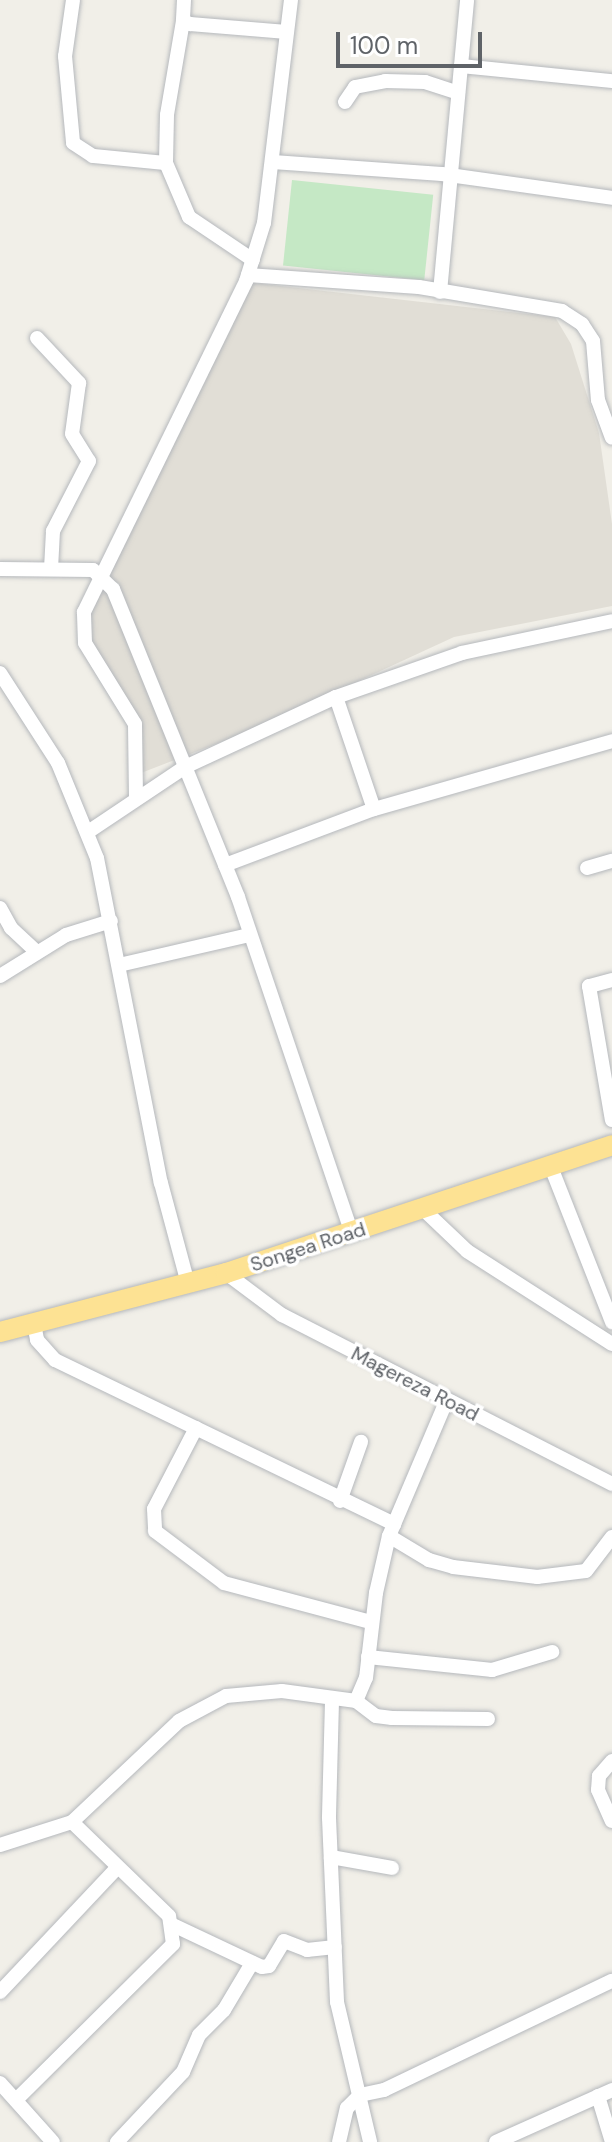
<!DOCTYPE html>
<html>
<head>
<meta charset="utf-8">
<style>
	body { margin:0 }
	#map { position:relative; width:612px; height:2142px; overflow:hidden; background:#f1efe8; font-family:"DM Sans",sans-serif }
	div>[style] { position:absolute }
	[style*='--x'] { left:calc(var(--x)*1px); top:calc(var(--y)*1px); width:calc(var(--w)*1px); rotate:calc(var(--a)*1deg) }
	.education>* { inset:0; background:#e1ded6 }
	.green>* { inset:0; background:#c5e8c5; transform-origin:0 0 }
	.roads { filter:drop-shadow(0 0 2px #b5b8bc) drop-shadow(0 0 2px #b5b8bc) }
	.minor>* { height:14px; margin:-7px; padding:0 7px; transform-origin:7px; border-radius:7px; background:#fff }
	.highway>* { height:20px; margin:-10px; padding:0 10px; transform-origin:10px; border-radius:10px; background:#fde293 }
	span { translate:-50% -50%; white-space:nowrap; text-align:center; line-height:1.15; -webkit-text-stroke:7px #fff; paint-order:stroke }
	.street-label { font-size:20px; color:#5f6368 }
	.scale { position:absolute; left:336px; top:32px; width:146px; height:36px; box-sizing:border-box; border:4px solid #5f6368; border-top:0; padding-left:10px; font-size:24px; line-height:28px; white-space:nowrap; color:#5f6368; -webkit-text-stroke:6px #fff; paint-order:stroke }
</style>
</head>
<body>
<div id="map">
	<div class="education">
		<div style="clip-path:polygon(246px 282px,555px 317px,571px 344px,599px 433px,612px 524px,612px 606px,454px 637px,257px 728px,141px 773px,122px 705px,85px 626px)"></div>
	</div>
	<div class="green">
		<div style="left:292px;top:180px;width:142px;height:86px;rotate:6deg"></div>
	</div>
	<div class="roads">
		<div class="minor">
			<div style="--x:73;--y:0;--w:57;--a:98.1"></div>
			<div style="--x:65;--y:56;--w:87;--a:84.7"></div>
			<div style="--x:73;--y:143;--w:24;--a:33"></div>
			<div style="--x:93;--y:156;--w:73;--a:5.5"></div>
			<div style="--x:184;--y:0;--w:21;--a:93"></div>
			<div style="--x:183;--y:21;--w:8;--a:23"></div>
			<div style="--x:190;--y:24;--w:97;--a:4.7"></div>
			<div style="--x:183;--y:21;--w:95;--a:99.7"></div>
			<div style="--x:167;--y:115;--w:48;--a:91.2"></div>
			<div style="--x:166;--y:163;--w:59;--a:66.9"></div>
			<div style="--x:189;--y:217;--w:77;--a:33.9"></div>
			<div style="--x:461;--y:66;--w:152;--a:5.7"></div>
			<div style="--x:345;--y:102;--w:18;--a:-56"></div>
			<div style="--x:355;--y:87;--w:31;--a:-11"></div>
			<div style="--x:385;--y:81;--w:40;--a:1.4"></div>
			<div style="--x:425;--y:82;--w:35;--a:18"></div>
			<div style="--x:273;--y:162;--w:169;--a:4.1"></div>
			<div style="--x:442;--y:174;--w:172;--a:8"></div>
			<div style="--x:248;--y:275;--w:171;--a:4"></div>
			<div style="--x:419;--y:287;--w:145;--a:9.5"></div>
			<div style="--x:562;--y:311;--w:24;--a:33"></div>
			<div style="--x:582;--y:324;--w:20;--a:57"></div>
			<div style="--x:593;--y:341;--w:59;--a:85.2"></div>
			<div style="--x:598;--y:400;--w:40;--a:69.8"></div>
			<div style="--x:440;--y:292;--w:293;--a:-84.7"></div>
			<div style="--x:37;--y:338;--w:62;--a:47"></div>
			<div style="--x:79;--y:383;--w:51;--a:97.8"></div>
			<div style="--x:72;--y:434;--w:32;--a:58"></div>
			<div style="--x:89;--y:461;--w:79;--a:117.2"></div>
			<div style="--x:53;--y:531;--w:35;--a:93"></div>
			<div style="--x:0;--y:569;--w:93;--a:0.6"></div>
			<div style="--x:93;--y:570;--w:28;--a:44"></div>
			<div style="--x:113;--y:589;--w:332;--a:67.9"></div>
			<div style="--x:238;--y:897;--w:356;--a:71.3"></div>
			<div style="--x:0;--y:673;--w:107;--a:57.2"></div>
			<div style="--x:58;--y:763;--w:103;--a:67.7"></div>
			<div style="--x:97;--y:858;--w:331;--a:78.9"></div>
			<div style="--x:161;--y:1183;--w:105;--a:75"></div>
			<div style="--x:336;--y:697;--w:118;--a:71.3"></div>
			<div style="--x:136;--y:797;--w:73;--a:-90.8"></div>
			<div style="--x:135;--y:724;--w:95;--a:-121.7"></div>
			<div style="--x:85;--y:643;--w:31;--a:-92"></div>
			<div style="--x:84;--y:612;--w:369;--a:-63.9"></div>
			<div style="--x:246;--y:281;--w:61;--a:-72.8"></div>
			<div style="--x:264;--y:223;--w:225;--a:-83.1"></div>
			<div style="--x:88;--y:832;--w:117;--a:-33.8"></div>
			<div style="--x:185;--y:767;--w:166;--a:-24.9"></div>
			<div style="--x:336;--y:697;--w:133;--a:-19.2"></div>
			<div style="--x:462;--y:653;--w:153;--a:-12"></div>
			<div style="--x:225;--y:865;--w:159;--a:-20.6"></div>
			<div style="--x:374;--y:809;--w:248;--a:-15.9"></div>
			<div style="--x:587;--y:868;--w:26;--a:-16"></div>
			<div style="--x:0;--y:908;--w:23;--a:61"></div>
			<div style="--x:11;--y:928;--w:35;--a:43"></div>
			<div style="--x:119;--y:965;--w:133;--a:-13"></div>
			<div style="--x:0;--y:976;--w:78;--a:-31.8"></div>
			<div style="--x:66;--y:935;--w:47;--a:-17.3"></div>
			<div style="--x:612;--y:980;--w:24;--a:165"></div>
			<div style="--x:589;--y:986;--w:136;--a:80.3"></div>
			<div style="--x:551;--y:1167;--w:167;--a:68.5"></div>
			<div style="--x:424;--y:1210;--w:59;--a:43.6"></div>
			<div style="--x:467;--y:1251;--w:172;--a:32.7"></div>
			<div style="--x:226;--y:1273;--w:70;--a:36.9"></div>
			<div style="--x:282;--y:1315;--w:371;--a:27.1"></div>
			<div style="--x:34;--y:1324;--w:16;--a:79"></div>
			<div style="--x:37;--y:1340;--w:27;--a:48"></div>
			<div style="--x:55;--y:1360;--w:377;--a:25.8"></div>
			<div style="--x:196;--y:1428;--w:91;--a:117.4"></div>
			<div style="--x:154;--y:1509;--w:22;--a:87"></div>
			<div style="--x:155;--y:1531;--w:86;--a:37"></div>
			<div style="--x:224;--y:1583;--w:152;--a:14.9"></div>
			<div style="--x:340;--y:1501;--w:63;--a:-70.4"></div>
			<div style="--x:389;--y:1536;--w:47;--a:31"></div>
			<div style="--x:429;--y:1560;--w:25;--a:16"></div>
			<div style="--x:453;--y:1567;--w:85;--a:6.8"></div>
			<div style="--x:537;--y:1577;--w:49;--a:-7"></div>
			<div style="--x:586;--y:1571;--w:43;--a:-52.6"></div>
			<div style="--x:368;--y:1657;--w:125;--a:6"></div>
			<div style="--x:492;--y:1670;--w:63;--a:-16.7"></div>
			<div style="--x:332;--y:1701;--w:117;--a:91.5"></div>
			<div style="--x:329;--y:1818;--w:184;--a:87.5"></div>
			<div style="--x:337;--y:2002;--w:144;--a:76.7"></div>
			<div style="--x:356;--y:1701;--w:25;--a:37"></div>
			<div style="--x:376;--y:1716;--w:16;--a:7"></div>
			<div style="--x:392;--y:1718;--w:96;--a:0.6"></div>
			<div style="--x:612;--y:1761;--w:20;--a:131"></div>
			<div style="--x:599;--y:1776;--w:14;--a:94"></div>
			<div style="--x:598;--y:1790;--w:34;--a:66"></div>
			<div style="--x:0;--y:1845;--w:76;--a:-17.7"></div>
			<div style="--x:72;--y:1822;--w:147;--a:-43.3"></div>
			<div style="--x:179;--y:1721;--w:53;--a:-28"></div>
			<div style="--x:226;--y:1696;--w:56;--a:-5.1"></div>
			<div style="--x:282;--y:1691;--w:75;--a:7.7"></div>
			<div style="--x:356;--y:1701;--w:25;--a:-67"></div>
			<div style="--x:366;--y:1678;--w:86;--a:-83.3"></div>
			<div style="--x:376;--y:1593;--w:58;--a:-77.2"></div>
			<div style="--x:389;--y:1536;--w:146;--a:-67"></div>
			<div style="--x:331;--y:1857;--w:62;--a:10.2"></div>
			<div style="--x:173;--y:1925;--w:98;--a:25.3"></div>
			<div style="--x:262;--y:1967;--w:7;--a:-8"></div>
			<div style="--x:269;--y:1966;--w:29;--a:-59"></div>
			<div style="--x:284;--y:1941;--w:25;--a:21"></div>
			<div style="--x:307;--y:1950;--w:28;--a:-6"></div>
			<div style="--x:0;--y:1992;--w:170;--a:-46.7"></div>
			<div style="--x:0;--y:2083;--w:79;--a:48.1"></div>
			<div style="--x:598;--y:2096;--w:48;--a:73.1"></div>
			<div style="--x:17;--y:2099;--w:220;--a:-44.8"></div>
			<div style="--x:173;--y:1944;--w:28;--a:-98"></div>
			<div style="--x:169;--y:1916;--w:135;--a:-135.9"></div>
			<div style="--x:117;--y:2142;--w:96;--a:-46.7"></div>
			<div style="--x:183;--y:2072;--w:40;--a:-66.6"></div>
			<div style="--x:199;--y:2035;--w:35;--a:-45"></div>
			<div style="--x:224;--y:2010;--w:55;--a:-59.2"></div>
			<div style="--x:339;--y:2142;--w:35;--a:-77"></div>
			<div style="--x:347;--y:2108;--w:18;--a:-45"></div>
			<div style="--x:360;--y:2095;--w:25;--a:-12"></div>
			<div style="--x:384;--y:2090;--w:253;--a:-25.6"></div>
			<div style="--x:496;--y:2142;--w:127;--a:-24.1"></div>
		</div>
		<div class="highway">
			<div style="--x:0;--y:1332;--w:234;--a:-14.6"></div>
			<div style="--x:226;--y:1273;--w:407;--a:-18.3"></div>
		</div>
	</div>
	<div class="street-label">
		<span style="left:308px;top:1247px;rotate:-18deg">Songea Road</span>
		<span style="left:415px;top:1384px;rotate:27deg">Magereza Road</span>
	</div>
	<div class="scale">100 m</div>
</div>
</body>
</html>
